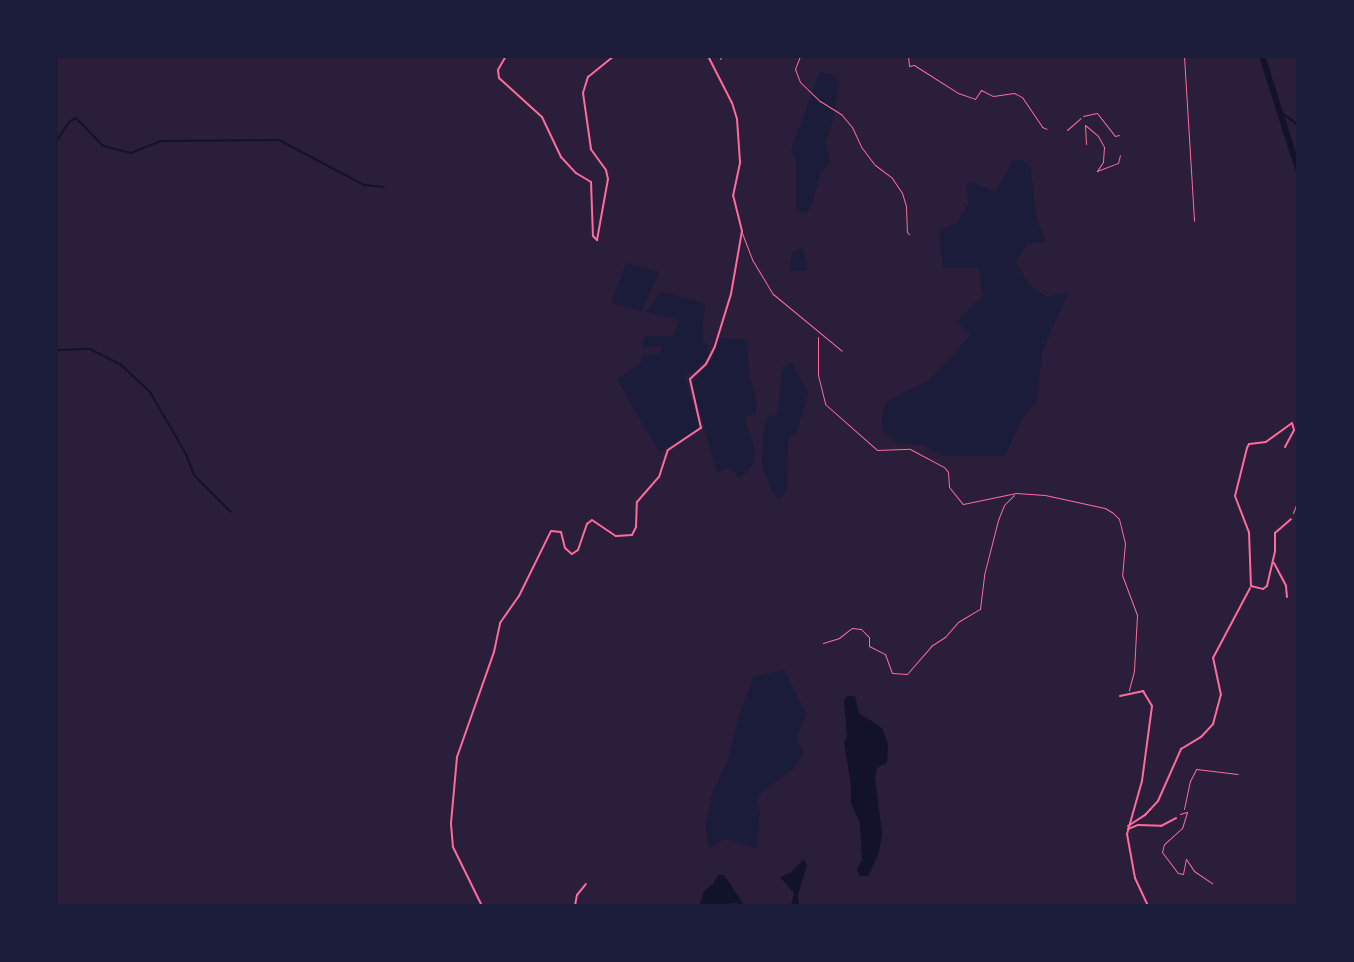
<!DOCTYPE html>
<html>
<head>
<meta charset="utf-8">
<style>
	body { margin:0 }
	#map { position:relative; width:1354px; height:962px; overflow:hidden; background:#1b1b3a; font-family:Mulish,sans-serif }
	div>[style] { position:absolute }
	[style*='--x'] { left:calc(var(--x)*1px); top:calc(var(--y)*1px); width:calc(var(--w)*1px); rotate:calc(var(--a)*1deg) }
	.green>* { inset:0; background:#2a1e3b }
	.water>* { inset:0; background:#12122b }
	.stream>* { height:2px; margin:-1px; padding:0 1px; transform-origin:1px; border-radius:1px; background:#12122b }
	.river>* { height:6px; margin:-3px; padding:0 3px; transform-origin:3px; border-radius:3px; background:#12122b }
	.path>* { height:1px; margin:-0.5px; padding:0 0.5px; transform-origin:0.5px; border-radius:0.5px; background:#ff6b9d }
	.service>* { height:1px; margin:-0.5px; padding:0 0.5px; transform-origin:0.5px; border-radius:0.5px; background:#ff6b9d }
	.minor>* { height:2px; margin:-1px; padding:0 1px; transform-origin:1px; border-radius:1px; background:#ff6b9d }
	span { translate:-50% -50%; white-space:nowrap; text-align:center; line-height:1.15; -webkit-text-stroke:5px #1b1b3a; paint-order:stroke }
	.frame { position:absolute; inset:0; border:58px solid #1b1b3a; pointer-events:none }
</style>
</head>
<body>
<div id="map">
	<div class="green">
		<div style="clip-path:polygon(evenodd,56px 56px,1298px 56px,1298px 906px,56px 906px,56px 56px,820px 72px,834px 75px,839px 83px,833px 121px,825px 142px,830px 162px,820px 173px,813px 202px,807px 212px,801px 213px,796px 207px,796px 160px,791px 150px,820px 72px,56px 56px,1013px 160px,1023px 160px,1031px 168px,1036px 218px,1046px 242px,1028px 243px,1016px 261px,1028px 284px,1047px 297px,1068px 292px,1042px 353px,1037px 401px,1023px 417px,1005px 456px,943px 456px,922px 445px,898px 443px,883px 432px,882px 417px,886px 402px,929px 380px,958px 350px,971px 334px,956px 321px,983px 296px,979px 268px,943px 268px,939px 230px,957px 223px,968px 205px,967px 184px,974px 183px,995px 192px,1013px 160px,56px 56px,802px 248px,808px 271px,789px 271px,793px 252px,802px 248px,56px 56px,626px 263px,659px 272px,642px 311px,611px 303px,626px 263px,56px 56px,661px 291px,705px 304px,702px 342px,707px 343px,709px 356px,693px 372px,684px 375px,700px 428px,659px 452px,617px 379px,641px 363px,642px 356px,661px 353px,662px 347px,642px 347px,645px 336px,673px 336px,679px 320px,646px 312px,661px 291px,56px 56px,718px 338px,747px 340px,749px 374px,757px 404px,756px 413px,744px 418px,755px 449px,753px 464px,740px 478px,728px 468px,717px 472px,692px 384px,713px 358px,718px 338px,56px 56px,792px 363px,808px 394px,796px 434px,788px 438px,787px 491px,779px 500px,772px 492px,762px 464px,764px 433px,768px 415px,777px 416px,783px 367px,792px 363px,56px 56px,784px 670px,806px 714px,796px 738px,804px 753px,793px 769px,760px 794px,757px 802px,760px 813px,757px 849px,730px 840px,722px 840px,709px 849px,706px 825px,712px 794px,729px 757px,740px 711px,754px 677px,784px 670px)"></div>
	</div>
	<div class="water">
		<div style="clip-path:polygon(847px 696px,855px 696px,859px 713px,882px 728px,888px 744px,887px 763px,877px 768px,875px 778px,882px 833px,879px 853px,868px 876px,859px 876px,857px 869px,862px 860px,860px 823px,851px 803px,851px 785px,844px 742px,847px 737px,844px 700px)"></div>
		<div style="clip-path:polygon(804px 859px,807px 865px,798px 895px,799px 905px,791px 906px,794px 893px,780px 877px,790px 873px)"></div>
		<div style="clip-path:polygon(718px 875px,724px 875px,745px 906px,736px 903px,699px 906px,704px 891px,714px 883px)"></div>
	</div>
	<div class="stream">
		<div style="--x:1280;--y:111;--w:23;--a:38"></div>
		<div style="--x:56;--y:142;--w:24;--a:-57"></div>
		<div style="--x:69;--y:122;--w:8;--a:-30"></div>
		<div style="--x:76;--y:118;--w:39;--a:46"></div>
		<div style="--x:103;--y:146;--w:29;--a:14"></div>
		<div style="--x:131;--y:153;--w:32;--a:-22"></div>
		<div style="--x:161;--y:141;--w:118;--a:-0.5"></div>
		<div style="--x:279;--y:140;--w:96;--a:27.9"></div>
		<div style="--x:364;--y:185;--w:20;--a:6"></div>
		<div style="--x:56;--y:350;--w:34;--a:-2"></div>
		<div style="--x:90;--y:349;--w:34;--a:27"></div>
		<div style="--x:120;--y:364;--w:41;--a:43"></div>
		<div style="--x:150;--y:392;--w:72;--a:59.9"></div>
		<div style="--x:186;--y:454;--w:22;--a:69"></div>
		<div style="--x:194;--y:475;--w:52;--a:45"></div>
	</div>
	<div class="river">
		<div style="--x:1262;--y:56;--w:119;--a:72.3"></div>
	</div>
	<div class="path">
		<div style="--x:800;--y:56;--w:14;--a:111"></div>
		<div style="--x:795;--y:69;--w:14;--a:69"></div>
		<div style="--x:800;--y:82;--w:28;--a:44"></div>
		<div style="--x:820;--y:101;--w:25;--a:32"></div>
		<div style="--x:841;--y:114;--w:17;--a:50"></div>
		<div style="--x:852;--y:127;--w:23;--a:65"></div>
		<div style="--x:862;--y:148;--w:21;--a:53"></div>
		<div style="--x:875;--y:165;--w:21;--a:37"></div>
		<div style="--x:892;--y:178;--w:18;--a:56"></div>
		<div style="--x:902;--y:193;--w:14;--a:73"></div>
		<div style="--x:906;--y:206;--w:26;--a:88"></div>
		<div style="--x:907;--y:232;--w:3;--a:45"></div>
		<div style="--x:908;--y:56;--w:10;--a:84"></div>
		<div style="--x:909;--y:66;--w:5;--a:-11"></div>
		<div style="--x:914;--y:65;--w:52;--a:32.5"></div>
		<div style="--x:958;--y:93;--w:18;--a:19"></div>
		<div style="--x:975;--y:99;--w:11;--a:-56"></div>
		<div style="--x:981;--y:90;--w:13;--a:27"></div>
		<div style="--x:993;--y:96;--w:21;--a:-8"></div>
		<div style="--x:1014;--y:93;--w:9;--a:27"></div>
		<div style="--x:1022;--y:97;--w:36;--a:56"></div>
		<div style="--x:1042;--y:127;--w:5;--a:22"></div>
		<div style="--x:1184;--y:56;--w:165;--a:86.5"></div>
		<div style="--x:720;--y:59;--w:4;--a:-56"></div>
		<div style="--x:1083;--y:116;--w:14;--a:-12"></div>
		<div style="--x:1097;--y:113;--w:29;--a:52"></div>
		<div style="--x:1115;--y:136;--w:4;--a:-14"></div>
		<div style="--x:1067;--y:130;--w:18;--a:-41"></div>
		<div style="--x:1086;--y:144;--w:19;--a:-93"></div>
		<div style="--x:1085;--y:125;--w:17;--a:40"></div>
		<div style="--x:1098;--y:136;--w:13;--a:61"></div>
		<div style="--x:1104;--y:147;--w:15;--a:94"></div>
		<div style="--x:1103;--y:162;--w:11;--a:124"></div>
		<div style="--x:1097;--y:171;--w:22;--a:-21"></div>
		<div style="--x:1118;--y:163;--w:8;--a:-76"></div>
		<div style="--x:818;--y:337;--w:38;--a:90"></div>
		<div style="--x:818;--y:375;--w:30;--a:76"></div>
		<div style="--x:825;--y:404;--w:69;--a:41.5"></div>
		<div style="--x:877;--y:450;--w:33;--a:-2"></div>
		<div style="--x:910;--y:449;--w:38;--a:28"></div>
		<div style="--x:944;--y:467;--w:6;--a:51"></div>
		<div style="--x:948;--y:472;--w:15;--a:86"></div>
		<div style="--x:949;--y:487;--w:22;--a:51"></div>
		<div style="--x:963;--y:504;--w:54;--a:-11.7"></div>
		<div style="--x:1016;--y:493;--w:29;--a:4"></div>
		<div style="--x:1045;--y:495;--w:61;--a:12.2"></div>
		<div style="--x:1105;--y:508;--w:9;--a:32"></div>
		<div style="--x:1113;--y:513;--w:8;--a:45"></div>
		<div style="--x:1119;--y:519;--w:25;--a:76"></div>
		<div style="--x:1125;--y:543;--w:32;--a:95"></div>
		<div style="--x:1122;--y:575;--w:43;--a:69.4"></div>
		<div style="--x:1137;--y:615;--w:56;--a:93.1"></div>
		<div style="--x:1134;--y:671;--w:20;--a:105"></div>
		<div style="--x:1293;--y:513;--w:14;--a:-69"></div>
		<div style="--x:823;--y:643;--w:17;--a:-17"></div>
		<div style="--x:839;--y:638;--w:16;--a:-38"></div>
		<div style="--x:852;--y:628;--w:9;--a:6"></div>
		<div style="--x:861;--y:629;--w:11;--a:45"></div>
		<div style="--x:869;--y:637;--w:9;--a:90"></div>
		<div style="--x:869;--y:646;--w:18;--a:27"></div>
		<div style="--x:885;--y:654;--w:20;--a:70"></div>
		<div style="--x:892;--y:673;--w:15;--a:4"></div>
		<div style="--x:907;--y:674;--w:37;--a:-49"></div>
		<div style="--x:931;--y:646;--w:17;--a:-33"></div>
		<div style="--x:945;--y:637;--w:20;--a:-49"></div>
		<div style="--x:958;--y:622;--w:26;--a:-31"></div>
		<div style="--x:980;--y:609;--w:34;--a:-83"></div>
		<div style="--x:984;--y:575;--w:57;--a:-75.7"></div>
		<div style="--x:998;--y:520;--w:16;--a:-68"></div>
		<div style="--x:1004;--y:505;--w:14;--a:-45"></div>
		<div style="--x:1184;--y:809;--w:29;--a:-78"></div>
		<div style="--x:1190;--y:781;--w:13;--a:-63"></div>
		<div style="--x:1196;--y:769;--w:42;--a:6.8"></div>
		<div style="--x:1180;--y:814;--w:7;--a:-16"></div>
		<div style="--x:1187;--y:812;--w:17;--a:107"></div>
		<div style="--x:1182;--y:828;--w:24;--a:138"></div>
		<div style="--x:1164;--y:844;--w:8;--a:104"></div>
		<div style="--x:1162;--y:852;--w:26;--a:53"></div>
		<div style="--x:1178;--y:873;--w:5;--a:11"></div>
		<div style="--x:1183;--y:874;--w:15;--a:-79"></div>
		<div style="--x:1186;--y:859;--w:14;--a:56"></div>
		<div style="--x:1194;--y:871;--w:22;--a:34"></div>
	</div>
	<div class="service">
		<div style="--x:742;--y:233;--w:30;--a:69"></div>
		<div style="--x:753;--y:261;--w:39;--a:59"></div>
		<div style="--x:773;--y:294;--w:89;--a:39.6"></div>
	</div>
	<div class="minor">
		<div style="--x:506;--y:56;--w:16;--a:120"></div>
		<div style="--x:498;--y:70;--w:8;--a:83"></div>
		<div style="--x:499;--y:78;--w:58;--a:42.2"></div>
		<div style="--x:542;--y:117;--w:44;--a:64.6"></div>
		<div style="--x:561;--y:157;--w:22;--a:47"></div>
		<div style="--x:576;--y:173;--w:17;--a:31"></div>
		<div style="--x:591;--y:182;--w:54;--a:87.9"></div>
		<div style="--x:593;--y:236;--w:6;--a:45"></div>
		<div style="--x:597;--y:240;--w:62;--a:-79.8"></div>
		<div style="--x:608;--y:179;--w:9;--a:-103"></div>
		<div style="--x:606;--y:170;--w:26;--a:-126"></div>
		<div style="--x:591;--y:149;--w:57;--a:-98.1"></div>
		<div style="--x:583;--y:93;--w:17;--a:-73"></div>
		<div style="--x:588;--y:77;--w:33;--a:-39"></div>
		<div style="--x:1285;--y:447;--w:19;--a:-62"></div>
		<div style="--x:1294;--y:430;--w:7;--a:-106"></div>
		<div style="--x:1292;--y:423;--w:32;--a:144"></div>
		<div style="--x:1266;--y:442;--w:17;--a:173"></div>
		<div style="--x:1249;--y:444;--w:4;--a:117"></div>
		<div style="--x:1247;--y:448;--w:49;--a:104"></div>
		<div style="--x:1235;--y:496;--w:39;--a:69"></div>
		<div style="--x:1249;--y:532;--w:54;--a:87.9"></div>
		<div style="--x:1251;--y:586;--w:12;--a:14"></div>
		<div style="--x:1263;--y:589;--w:5;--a:-37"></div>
		<div style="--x:1267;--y:586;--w:36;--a:-77"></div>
		<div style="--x:1275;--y:551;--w:18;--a:-90"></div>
		<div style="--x:1275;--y:533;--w:21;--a:-41"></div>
		<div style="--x:1274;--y:563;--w:26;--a:62"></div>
		<div style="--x:1286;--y:586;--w:11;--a:85"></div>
		<div style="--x:1120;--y:696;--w:24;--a:-12"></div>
		<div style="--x:1143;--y:691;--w:17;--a:59"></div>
		<div style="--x:1152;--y:706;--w:76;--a:97.6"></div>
		<div style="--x:1142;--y:781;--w:55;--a:105.8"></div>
		<div style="--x:1127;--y:834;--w:45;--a:79.7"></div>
		<div style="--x:1135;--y:878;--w:31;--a:65"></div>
		<div style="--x:1128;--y:826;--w:20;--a:-33"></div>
		<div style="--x:1145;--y:815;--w:19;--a:-47"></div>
		<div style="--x:1158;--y:801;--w:57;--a:-66.1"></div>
		<div style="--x:1181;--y:749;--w:23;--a:-31"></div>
		<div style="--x:1201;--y:737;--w:18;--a:-47"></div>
		<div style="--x:1213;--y:724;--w:30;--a:-75"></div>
		<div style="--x:1221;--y:695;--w:38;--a:-102"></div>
		<div style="--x:1213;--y:658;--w:79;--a:-62.1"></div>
		<div style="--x:1128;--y:829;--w:11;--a:-22"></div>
		<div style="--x:1138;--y:825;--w:23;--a:2"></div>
		<div style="--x:1161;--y:826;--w:17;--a:-28"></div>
		<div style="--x:482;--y:906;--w:66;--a:-116.2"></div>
		<div style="--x:453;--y:847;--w:24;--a:-95"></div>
		<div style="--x:451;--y:823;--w:66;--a:-84.8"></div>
		<div style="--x:457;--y:757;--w:111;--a:-70.6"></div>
		<div style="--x:494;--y:652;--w:30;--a:-78"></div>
		<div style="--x:500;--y:623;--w:33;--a:-55"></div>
		<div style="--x:519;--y:596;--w:72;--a:-63.8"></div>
		<div style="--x:551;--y:531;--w:10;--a:6"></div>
		<div style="--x:561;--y:532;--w:16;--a:76"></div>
		<div style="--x:565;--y:548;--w:9;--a:41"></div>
		<div style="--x:572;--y:554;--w:7;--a:-34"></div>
		<div style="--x:578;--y:550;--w:28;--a:-71"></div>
		<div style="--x:587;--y:524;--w:6;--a:-39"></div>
		<div style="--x:592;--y:520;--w:29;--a:34"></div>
		<div style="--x:616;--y:536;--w:16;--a:-4"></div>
		<div style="--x:632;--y:535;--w:9;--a:-63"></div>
		<div style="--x:636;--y:527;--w:25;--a:-88"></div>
		<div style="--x:637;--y:502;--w:33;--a:-49"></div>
		<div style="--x:659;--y:477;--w:28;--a:-72"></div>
		<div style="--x:668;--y:450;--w:40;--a:-34"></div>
		<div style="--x:701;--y:428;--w:50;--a:-102.7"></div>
		<div style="--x:690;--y:379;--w:22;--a:-43"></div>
		<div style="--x:706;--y:364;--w:20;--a:-63"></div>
		<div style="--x:715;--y:346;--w:54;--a:-72.9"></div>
		<div style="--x:731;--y:294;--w:64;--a:-80.1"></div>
		<div style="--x:742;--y:231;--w:36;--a:-104"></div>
		<div style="--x:733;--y:196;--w:35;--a:-78"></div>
		<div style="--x:740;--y:162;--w:43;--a:-94"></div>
		<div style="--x:737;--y:119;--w:17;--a:-107"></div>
		<div style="--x:732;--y:103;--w:53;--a:-117.1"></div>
		<div style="--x:575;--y:906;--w:11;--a:-80"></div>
		<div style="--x:577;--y:895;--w:14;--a:-51"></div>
	</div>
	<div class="frame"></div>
</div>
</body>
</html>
